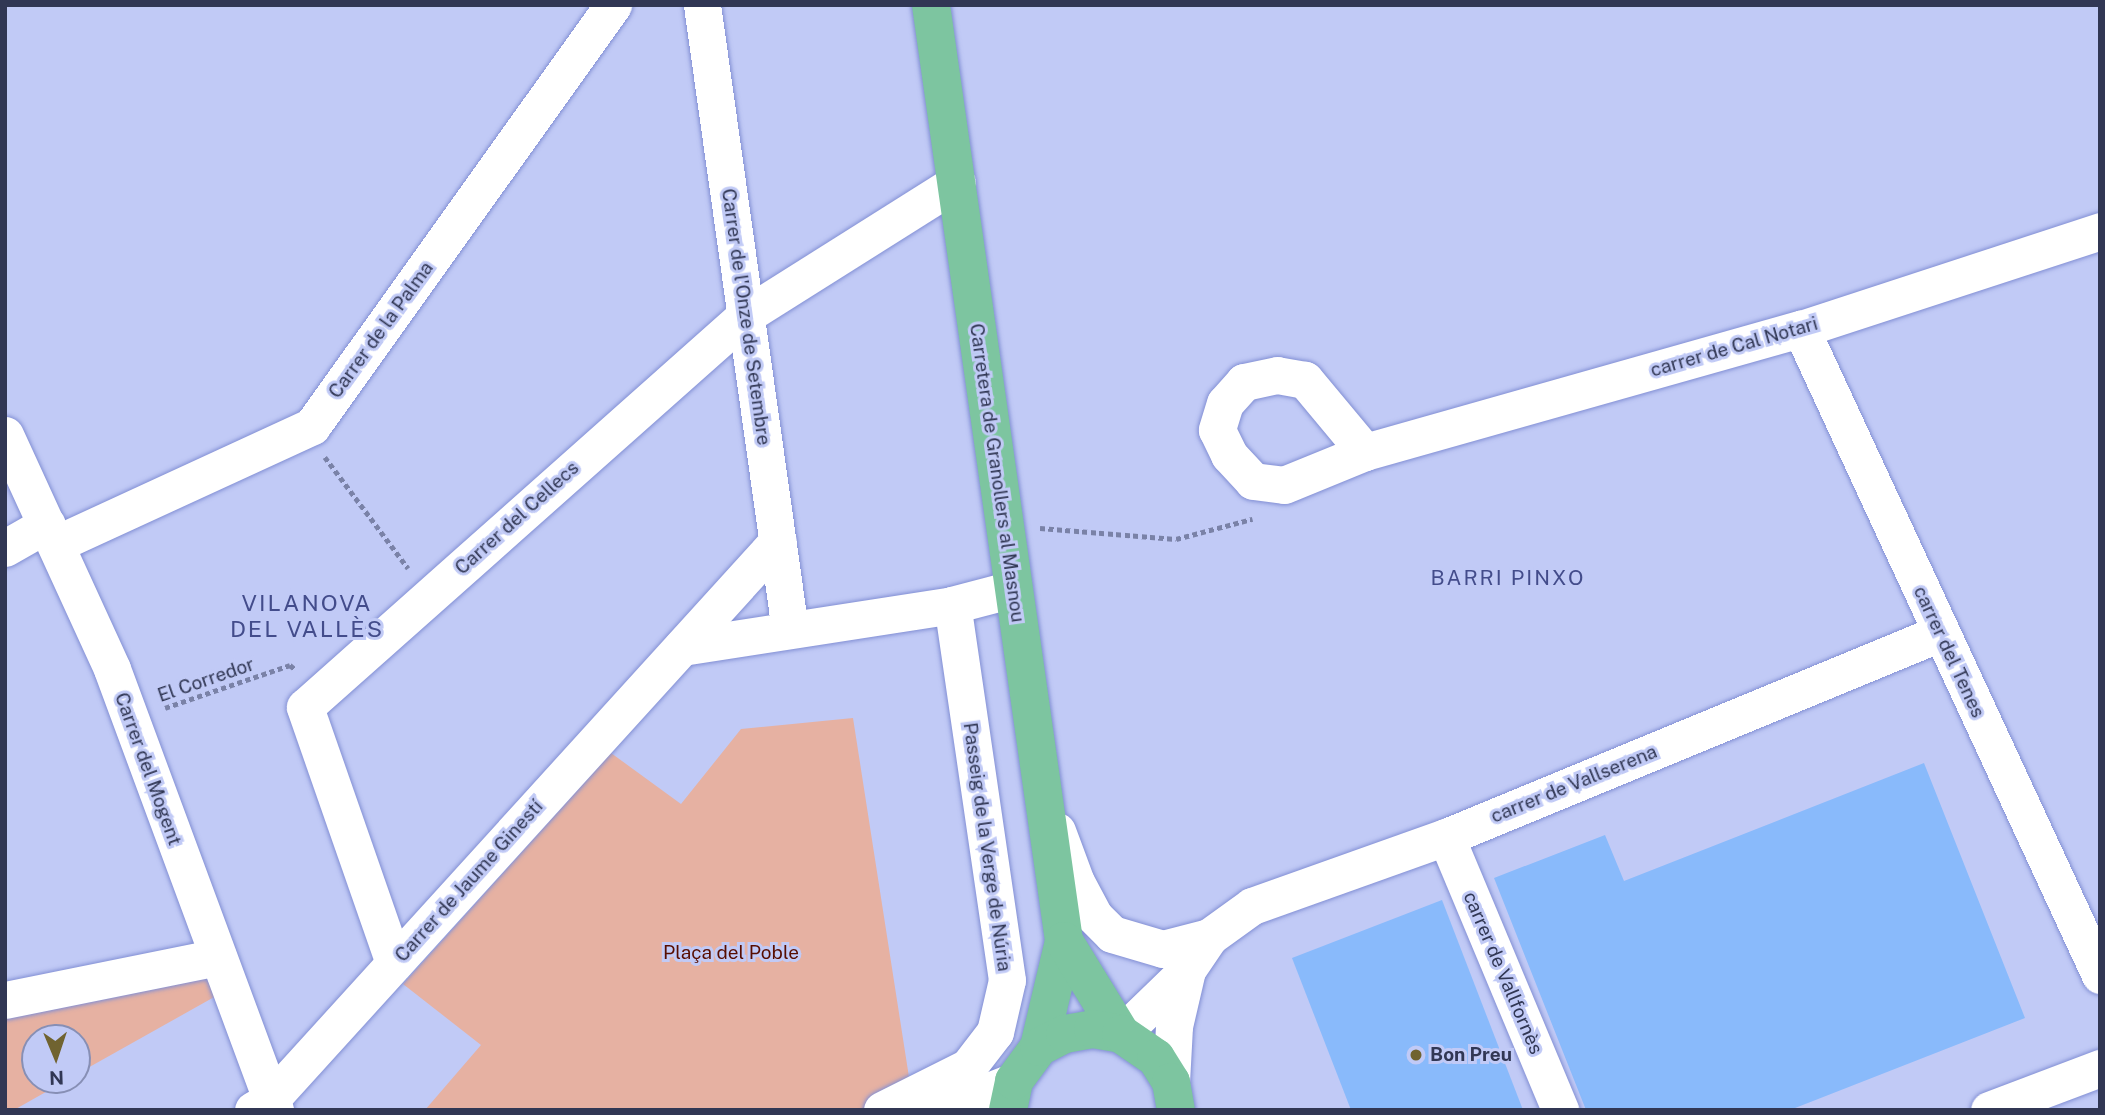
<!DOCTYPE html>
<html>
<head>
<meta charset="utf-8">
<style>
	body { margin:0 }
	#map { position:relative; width:2105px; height:1115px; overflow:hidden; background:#c1caf6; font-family:"Public Sans",sans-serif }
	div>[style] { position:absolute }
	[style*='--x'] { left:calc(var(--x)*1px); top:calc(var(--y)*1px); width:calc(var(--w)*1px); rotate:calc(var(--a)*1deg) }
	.green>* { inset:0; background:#e6b1a2 }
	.building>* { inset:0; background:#89bafb }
	.path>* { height:4.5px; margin-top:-2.25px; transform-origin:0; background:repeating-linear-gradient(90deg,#7a82a7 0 5px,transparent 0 8.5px) }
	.roads { filter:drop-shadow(0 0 2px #828fd4) drop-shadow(0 0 2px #828fd4) }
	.minor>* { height:37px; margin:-18.5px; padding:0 18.5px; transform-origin:18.5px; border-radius:18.5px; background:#fff }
	.major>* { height:38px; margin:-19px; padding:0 19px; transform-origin:19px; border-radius:19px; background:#7dc5a0 }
	.dots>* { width:19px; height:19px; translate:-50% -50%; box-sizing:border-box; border:4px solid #c1caf6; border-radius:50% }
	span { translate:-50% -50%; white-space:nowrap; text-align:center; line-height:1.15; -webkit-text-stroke:6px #c1caf6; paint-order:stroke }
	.street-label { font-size:19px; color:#313754 }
	.park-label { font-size:19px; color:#570d00 }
	.poi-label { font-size:19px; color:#313754; font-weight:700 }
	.left { translate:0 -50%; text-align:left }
	.neighbourhood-label { font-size:21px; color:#434c8b; letter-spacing:2px }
	.quarter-label { font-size:23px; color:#434c8b; letter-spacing:2px }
	.frame { position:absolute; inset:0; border:7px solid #313754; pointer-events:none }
	.north { position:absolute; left:21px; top:1024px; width:70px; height:70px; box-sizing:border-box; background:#c1caf6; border:2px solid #878fb5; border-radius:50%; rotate:178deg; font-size:19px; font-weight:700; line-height:28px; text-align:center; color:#313754 }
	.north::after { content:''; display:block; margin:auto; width:24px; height:32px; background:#706330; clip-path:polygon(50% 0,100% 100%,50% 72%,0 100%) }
</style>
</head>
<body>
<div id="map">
	<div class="green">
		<div style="clip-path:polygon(853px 718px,911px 1090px,878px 1110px,425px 1110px,481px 1045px,403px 984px,611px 753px,681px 804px,741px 729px)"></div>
		<div style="clip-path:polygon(209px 973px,216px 996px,77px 1074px,77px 1038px,35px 1038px,35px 1080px,67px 1080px,14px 1110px,5px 1110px,5px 1019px)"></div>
	</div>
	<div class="building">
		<div style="clip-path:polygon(1924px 763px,2025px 1018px,1790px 1110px,1586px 1110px,1494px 878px,1605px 835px,1624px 881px)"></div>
		<div style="clip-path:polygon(1442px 900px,1523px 1110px,1351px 1110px,1292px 958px)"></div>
	</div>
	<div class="path">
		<div style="--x:325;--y:457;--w:139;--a:53.2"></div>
		<div style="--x:1040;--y:528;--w:136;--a:4.6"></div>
		<div style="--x:1176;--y:539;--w:79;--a:-14.7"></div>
		<div style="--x:165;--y:708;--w:132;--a:-19"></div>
		<div style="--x:290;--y:665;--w:6;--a:39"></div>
	</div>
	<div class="roads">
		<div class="minor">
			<div style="--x:702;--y:5;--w:631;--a:81.99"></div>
			<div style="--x:1801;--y:329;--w:712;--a:65.16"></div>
			<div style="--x:5;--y:435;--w:257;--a:65.4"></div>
			<div style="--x:112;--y:669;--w:470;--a:69.7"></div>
			<div style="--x:1365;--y:452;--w:94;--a:-129.8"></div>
			<div style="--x:1305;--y:380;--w:28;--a:-170"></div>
			<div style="--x:1277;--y:375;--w:34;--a:168"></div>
			<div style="--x:1244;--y:382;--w:28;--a:132"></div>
			<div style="--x:1225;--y:403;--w:28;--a:107"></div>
			<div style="--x:1217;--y:430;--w:28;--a:64"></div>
			<div style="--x:1229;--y:455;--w:35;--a:47"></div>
			<div style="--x:1253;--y:481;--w:31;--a:7"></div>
			<div style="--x:1284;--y:485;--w:87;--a:-22.2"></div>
			<div style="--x:1365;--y:452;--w:453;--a:-15.8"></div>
			<div style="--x:1801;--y:329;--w:315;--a:-18.1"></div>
			<div style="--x:56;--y:544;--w:282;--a:-24.7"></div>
			<div style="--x:312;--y:426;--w:518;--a:-54.44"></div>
			<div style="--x:5;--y:548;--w:48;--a:-29.7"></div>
			<div style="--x:682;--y:647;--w:273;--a:-8.8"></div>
			<div style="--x:952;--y:605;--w:63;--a:-14.7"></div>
			<div style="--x:1057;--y:831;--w:54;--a:69.6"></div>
			<div style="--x:1076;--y:882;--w:38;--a:62"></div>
			<div style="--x:1094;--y:916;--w:25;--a:45"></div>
			<div style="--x:1112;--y:934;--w:53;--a:16.4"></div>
			<div style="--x:1163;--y:949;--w:48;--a:-14.6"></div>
			<div style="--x:1446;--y:837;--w:296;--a:67.3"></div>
			<div style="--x:394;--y:963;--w:271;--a:-109.2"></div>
			<div style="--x:305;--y:707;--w:590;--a:-41.63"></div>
			<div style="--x:746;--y:315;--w:249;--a:-32.2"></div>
			<div style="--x:5;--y:1000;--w:217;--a:-11.4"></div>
			<div style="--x:1121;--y:1034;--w:92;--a:-44.1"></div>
			<div style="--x:1187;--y:970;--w:40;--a:-56"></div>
			<div style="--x:1209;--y:937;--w:53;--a:-35.8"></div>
			<div style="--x:1252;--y:906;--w:206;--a:-19.6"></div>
			<div style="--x:1446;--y:837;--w:534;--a:-22.44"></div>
			<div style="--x:1171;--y:1082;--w:56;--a:-86.9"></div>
			<div style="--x:1174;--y:1026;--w:57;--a:-76.9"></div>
			<div style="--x:253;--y:1110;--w:20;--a:-30"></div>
			<div style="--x:270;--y:1100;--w:755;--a:-47.74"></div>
			<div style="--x:882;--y:1110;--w:96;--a:-26.6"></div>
			<div style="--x:968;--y:1067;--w:44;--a:-52.4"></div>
			<div style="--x:995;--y:1032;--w:53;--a:-77"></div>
			<div style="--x:1007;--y:980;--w:379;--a:-98.3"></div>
			<div style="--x:940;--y:1110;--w:79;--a:-21.4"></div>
			<div style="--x:1989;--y:1110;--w:119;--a:-20.7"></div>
		</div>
		<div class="major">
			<div style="--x:931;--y:5;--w:945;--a:81.91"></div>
			<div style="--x:1064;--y:941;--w:109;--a:103.3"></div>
			<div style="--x:1064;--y:941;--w:109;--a:58.5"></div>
			<div style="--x:1008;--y:1110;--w:30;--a:-78"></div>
			<div style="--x:1014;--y:1081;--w:42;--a:-53.7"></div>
			<div style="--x:1039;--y:1047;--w:29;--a:-27"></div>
			<div style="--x:1065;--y:1034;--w:28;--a:-10"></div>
			<div style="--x:1093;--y:1029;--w:28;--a:10"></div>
			<div style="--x:1121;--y:1034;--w:42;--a:34.4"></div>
			<div style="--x:1156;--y:1058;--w:28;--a:58"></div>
			<div style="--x:1171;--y:1082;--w:28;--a:80"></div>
		</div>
	</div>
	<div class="dots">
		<div style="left:1416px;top:1055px;background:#706330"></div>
	</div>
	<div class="street-label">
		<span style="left:746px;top:317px;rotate:82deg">Carrer de l'Onze de Setembre</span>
		<span style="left:381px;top:330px;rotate:-54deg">Carrer de la Palma</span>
		<span style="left:1734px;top:347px;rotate:-16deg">carrer de Cal Notari</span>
		<span style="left:997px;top:473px;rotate:82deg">Carretera de Granollers al Masnou</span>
		<span style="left:517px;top:518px;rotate:-42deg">Carrer del Cellecs</span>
		<span style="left:1949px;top:652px;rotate:65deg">carrer del Tenes</span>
		<span style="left:206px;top:680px;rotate:-19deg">El Corredor</span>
		<span style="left:148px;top:769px;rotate:70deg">Carrer del Mogent</span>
		<span style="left:1574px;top:784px;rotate:-22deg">carrer de Vallserena</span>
		<span style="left:987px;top:847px;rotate:82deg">Passeig de la Verge de Núria</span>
		<span style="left:469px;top:881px;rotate:-48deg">Carrer de Jaume Ginestí</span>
		<span style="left:1503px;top:973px;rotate:67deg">carrer de Vallfornès</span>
	</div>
	<div class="park-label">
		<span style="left:731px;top:953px">Plaça del Poble</span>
	</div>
	<div class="poi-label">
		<span class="left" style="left:1430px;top:1055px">Bon Preu</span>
	</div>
	<div class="neighbourhood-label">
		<span style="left:1508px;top:578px">BARRI PINXO</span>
	</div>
	<div class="quarter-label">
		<span style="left:307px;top:616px">VILANOVA<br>DEL VALLÈS</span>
	</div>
	<div class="frame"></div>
	<div class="north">N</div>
</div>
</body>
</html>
